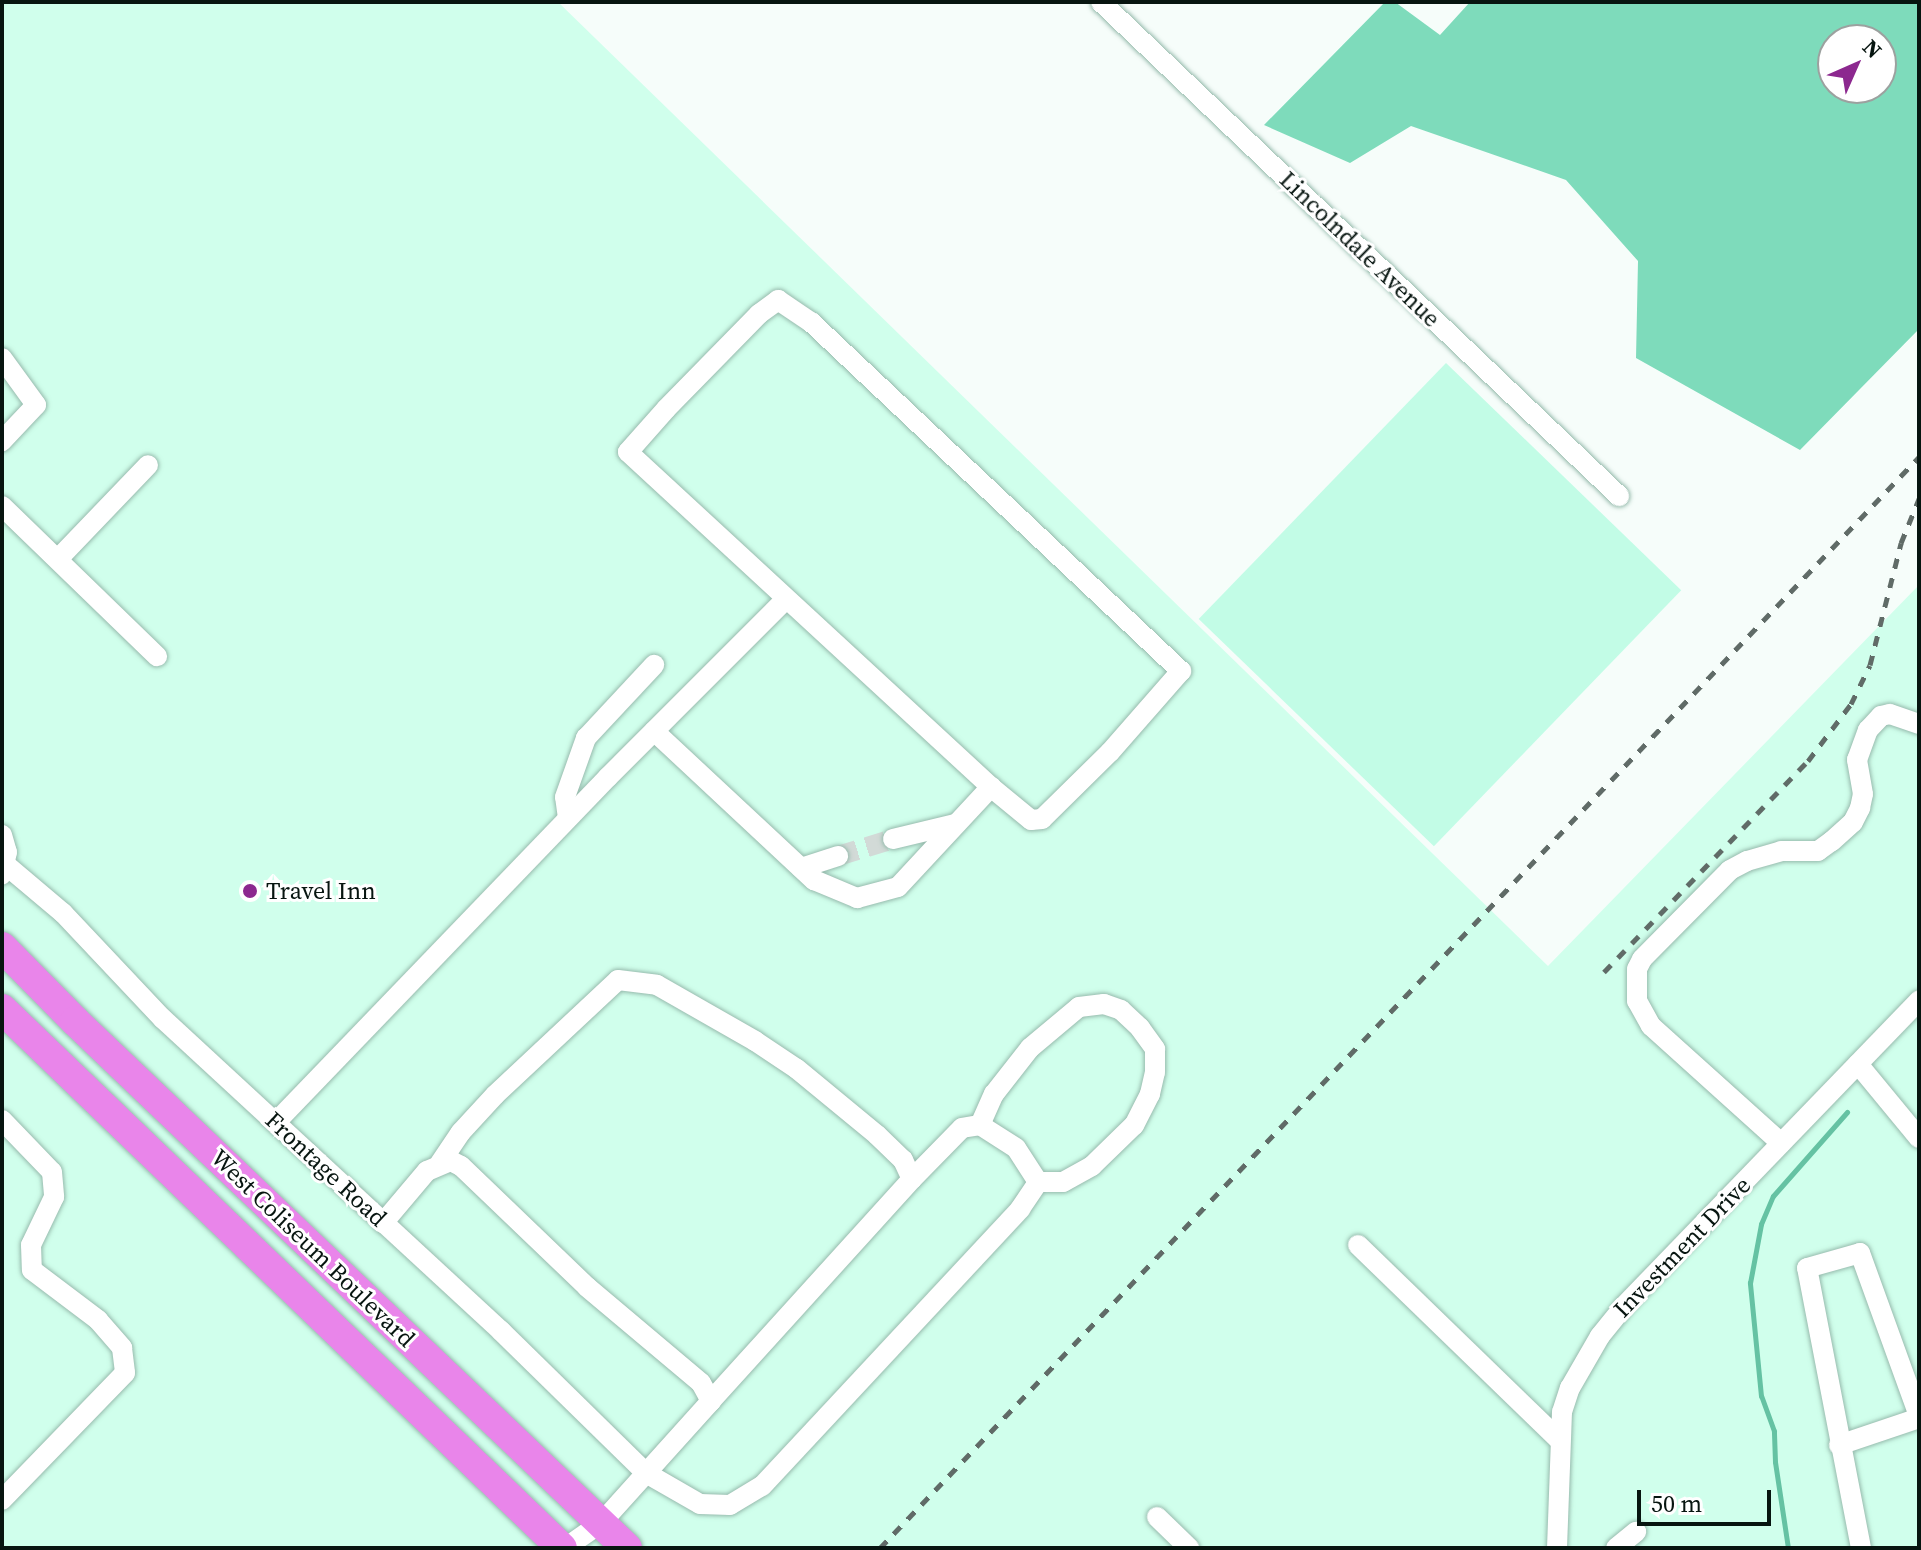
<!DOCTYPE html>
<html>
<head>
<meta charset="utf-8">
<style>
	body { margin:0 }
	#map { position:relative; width:1921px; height:1550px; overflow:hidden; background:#f6fdfa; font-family:"Source Serif 4",serif }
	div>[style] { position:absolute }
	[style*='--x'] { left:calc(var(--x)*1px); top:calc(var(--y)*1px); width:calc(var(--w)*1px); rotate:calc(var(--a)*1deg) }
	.built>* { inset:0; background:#d0ffec }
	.green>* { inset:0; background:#c2fce6; transform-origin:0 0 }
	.forest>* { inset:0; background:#7edbbb }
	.stream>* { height:5px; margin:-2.5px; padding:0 2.5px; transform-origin:2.5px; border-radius:2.5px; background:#65c2a3 }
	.minor-tunnel>* { height:20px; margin-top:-10px; transform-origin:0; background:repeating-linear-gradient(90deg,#d2dad7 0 20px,transparent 0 30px) }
	.roads { filter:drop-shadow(0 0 2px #97bbad) drop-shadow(0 0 2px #97bbad) }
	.minor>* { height:20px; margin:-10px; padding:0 10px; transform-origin:10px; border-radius:10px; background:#fff }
	.highway>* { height:30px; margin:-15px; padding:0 15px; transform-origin:15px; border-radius:15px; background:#e985ea }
	.rail>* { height:5px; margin-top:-2.5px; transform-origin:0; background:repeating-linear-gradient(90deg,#606b67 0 10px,transparent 0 20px) }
	.dots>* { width:22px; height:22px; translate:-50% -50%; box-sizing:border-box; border:4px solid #fff; border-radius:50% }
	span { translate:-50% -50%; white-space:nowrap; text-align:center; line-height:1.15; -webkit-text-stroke:6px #fff; paint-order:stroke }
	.street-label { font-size:24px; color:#071510 }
	.poi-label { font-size:24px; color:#071510 }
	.left { translate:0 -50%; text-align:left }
	.frame { position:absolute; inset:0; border:4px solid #071510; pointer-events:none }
	.north { position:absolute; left:1817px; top:24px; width:80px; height:80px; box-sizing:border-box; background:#fff; border:2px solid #9ca19f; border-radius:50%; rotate:45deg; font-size:22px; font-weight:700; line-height:32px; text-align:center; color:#071510 }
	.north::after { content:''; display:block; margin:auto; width:28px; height:36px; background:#8c288f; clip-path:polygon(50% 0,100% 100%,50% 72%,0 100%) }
	.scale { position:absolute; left:1637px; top:1490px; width:134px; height:36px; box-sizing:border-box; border:4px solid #071510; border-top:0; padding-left:10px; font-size:24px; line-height:28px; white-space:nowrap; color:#071510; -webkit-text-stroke:6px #fff; paint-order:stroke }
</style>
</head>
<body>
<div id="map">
	<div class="built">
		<div style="clip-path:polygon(2px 2px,558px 2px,1548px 966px,1919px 585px,1919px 1548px,2px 1548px)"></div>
	</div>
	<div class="green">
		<div style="left:1446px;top:363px;width:327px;height:356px;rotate:44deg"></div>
	</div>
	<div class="forest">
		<div style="clip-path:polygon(evenodd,1385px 2px,1395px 2px,1440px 35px,1470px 2px,1919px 2px,1919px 329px,1800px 450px,1636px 358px,1638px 261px,1566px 180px,1411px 126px,1350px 163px,1264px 125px,1385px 2px,1833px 40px,1881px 40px,1881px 88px,1833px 88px,1833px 40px)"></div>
	</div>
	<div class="stream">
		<div style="--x:1788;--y:1548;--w:87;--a:-98.6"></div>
		<div style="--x:1775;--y:1462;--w:31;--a:-92"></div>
		<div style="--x:1774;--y:1431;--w:37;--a:-110"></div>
		<div style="--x:1761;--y:1396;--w:114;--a:-95.6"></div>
		<div style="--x:1750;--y:1283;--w:60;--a:-79.4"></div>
		<div style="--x:1761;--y:1224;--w:30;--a:-67"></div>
		<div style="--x:1773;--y:1196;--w:112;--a:-48.6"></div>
	</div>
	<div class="minor-tunnel">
		<div style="--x:838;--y:856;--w:58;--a:-17.2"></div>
	</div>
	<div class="roads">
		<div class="minor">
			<div style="--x:1101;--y:2;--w:716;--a:43.64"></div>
			<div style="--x:778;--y:300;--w:40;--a:34"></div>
			<div style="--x:811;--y:322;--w:509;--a:43.33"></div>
			<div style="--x:1181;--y:671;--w:108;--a:131.2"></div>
			<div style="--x:1110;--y:752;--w:95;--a:135.4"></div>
			<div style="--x:1042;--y:819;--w:11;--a:175"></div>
			<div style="--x:1031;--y:820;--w:52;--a:-140.5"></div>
			<div style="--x:991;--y:787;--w:494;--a:-137.3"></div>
			<div style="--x:628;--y:452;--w:57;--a:-48.5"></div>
			<div style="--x:666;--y:409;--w:133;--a:-45.6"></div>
			<div style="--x:759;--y:314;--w:24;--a:-36"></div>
			<div style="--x:2;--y:358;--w:58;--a:54.1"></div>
			<div style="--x:36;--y:405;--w:50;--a:133.4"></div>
			<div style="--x:2;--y:506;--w:216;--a:44.1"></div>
			<div style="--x:58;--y:559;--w:130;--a:-46.2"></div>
			<div style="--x:654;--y:731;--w:219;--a:43"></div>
			<div style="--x:814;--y:880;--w:47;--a:22.7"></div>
			<div style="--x:857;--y:898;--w:42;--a:-15"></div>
			<div style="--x:898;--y:887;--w:137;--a:-47.1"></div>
			<div style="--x:568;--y:818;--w:21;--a:-98"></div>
			<div style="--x:565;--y:797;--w:63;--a:-70.4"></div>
			<div style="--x:586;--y:738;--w:100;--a:-47"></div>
			<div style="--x:2;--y:835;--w:18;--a:74"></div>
			<div style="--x:7;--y:852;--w:23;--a:103"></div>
			<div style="--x:893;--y:839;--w:64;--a:-13.6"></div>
			<div style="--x:6;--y:865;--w:75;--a:40.1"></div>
			<div style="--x:63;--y:913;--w:146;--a:46.7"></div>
			<div style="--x:163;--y:1019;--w:460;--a:42.7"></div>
			<div style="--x:501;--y:1331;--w:203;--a:44.4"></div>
			<div style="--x:646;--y:1473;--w:62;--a:29.9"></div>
			<div style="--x:700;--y:1504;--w:30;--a:2"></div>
			<div style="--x:730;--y:1505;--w:37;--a:-31"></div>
			<div style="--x:762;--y:1486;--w:379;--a:-47"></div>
			<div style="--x:1020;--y:1209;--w:32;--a:-56"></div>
			<div style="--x:1038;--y:1182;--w:40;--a:-122.9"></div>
			<div style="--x:1016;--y:1148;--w:43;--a:-147.4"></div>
			<div style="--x:980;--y:1125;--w:18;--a:171"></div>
			<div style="--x:962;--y:1128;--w:71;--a:134.4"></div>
			<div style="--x:801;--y:868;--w:39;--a:-18"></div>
			<div style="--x:1858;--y:1064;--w:96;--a:50.5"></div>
			<div style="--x:2;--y:1120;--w:72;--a:46.1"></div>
			<div style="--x:52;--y:1172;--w:25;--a:85"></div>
			<div style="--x:54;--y:1197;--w:53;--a:115.6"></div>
			<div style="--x:31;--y:1245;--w:25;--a:88"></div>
			<div style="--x:32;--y:1270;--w:83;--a:37.1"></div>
			<div style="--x:98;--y:1320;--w:37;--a:49"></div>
			<div style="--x:122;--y:1348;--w:25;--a:83"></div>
			<div style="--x:125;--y:1373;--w:177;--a:134.1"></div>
			<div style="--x:277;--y:1121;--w:477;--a:-46.1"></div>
			<div style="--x:608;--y:777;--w:250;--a:-45"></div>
			<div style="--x:980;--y:1125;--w:34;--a:-66"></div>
			<div style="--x:994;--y:1094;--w:58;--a:-52"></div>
			<div style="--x:1030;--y:1048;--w:64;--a:-39.9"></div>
			<div style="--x:1079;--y:1007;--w:25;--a:-7"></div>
			<div style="--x:1104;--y:1004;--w:18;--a:19"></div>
			<div style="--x:1121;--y:1010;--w:26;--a:43"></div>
			<div style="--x:1140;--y:1028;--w:26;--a:54"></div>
			<div style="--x:1155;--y:1049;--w:23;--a:90"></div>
			<div style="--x:1155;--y:1072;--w:23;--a:103"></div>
			<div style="--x:1150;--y:1094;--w:35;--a:117"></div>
			<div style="--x:1134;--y:1125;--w:59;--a:135.7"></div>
			<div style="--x:1092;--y:1166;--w:33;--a:151"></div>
			<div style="--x:1063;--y:1182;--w:25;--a:180"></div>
			<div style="--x:1781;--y:1143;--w:175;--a:-138"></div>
			<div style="--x:1651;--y:1026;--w:29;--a:-119"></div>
			<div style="--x:1637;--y:1001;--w:32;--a:-90"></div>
			<div style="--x:1637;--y:969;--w:11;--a:-63"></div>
			<div style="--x:1642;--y:959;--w:125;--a:-45.3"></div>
			<div style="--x:1730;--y:870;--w:19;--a:-28"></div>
			<div style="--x:1747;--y:861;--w:35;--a:-16"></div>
			<div style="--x:1781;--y:851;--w:37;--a:0"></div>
			<div style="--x:1818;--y:851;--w:17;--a:-36"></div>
			<div style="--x:1832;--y:841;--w:28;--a:-42"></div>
			<div style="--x:1853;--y:822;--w:16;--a:-63"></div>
			<div style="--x:1860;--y:808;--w:14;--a:-78"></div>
			<div style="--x:1863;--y:794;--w:35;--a:-100"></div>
			<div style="--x:1857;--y:760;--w:32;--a:-70"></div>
			<div style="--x:1868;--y:730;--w:19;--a:-47"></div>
			<div style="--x:1881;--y:716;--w:9;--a:-13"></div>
			<div style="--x:1890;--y:714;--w:31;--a:19"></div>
			<div style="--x:440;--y:1163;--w:37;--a:-56"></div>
			<div style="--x:461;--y:1132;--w:50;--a:-47.4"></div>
			<div style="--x:495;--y:1095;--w:168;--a:-43.1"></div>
			<div style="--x:618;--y:980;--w:39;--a:7"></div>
			<div style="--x:657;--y:985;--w:113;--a:29.7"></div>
			<div style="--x:755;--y:1041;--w:50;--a:33.7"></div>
			<div style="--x:797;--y:1069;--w:104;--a:39.5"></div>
			<div style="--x:877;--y:1135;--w:36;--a:44"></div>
			<div style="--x:903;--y:1160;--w:21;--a:65"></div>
			<div style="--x:912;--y:1179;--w:302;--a:132.2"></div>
			<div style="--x:383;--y:1223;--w:68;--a:-49.8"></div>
			<div style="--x:427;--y:1171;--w:26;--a:-23"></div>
			<div style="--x:451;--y:1161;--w:11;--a:27"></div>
			<div style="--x:461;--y:1166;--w:175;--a:43.8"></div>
			<div style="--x:587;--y:1287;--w:149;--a:40.1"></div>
			<div style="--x:701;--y:1383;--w:21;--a:61"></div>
			<div style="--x:711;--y:1401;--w:164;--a:132"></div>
			<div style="--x:601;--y:1523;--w:44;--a:145.2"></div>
			<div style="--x:1358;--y:1245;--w:281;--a:44.1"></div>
			<div style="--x:1839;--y:1445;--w:84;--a:-18.6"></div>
			<div style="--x:1157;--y:1517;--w:45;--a:44.1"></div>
			<div style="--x:1557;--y:1548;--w:136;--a:-87.9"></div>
			<div style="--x:1562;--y:1412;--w:25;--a:-72"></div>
			<div style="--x:1570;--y:1388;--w:60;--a:-60"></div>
			<div style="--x:1600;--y:1336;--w:38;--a:-51"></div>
			<div style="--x:1624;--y:1306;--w:425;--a:-46"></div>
			<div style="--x:1616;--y:1548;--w:26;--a:-39"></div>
			<div style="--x:1861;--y:1548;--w:285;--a:-100.9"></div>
			<div style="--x:1807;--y:1268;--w:55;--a:-15.8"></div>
			<div style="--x:1860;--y:1253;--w:173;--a:70.1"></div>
		</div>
		<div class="highway">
			<div style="--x:2;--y:947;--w:104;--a:45.4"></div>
			<div style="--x:75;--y:1021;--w:763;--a:43.67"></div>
			<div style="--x:2;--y:1009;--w:777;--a:43.91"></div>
		</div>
	</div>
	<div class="rail">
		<div style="--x:1604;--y:972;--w:293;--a:-46"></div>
		<div style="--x:1808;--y:761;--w:71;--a:-53"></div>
		<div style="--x:1851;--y:704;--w:43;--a:-64"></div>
		<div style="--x:1870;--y:665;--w:126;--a:-75.7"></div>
		<div style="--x:1901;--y:543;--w:48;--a:-67.8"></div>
		<div style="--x:880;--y:1548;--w:1507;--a:-46.4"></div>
	</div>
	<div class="dots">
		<div style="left:250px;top:891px;background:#8c288f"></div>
	</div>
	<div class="street-label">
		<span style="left:1360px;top:249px;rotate:44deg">Lincolndale Avenue</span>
		<span style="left:326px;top:1169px;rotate:43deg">Frontage Road</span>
		<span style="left:1682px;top:1247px;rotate:-46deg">Investment Drive</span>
		<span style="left:313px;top:1248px;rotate:44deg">West Coliseum Boulevard</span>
	</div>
	<div class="poi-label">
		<span class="left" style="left:266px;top:891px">Travel Inn</span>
	</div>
	<div class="frame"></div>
	<div class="north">N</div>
	<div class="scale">50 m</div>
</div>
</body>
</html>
